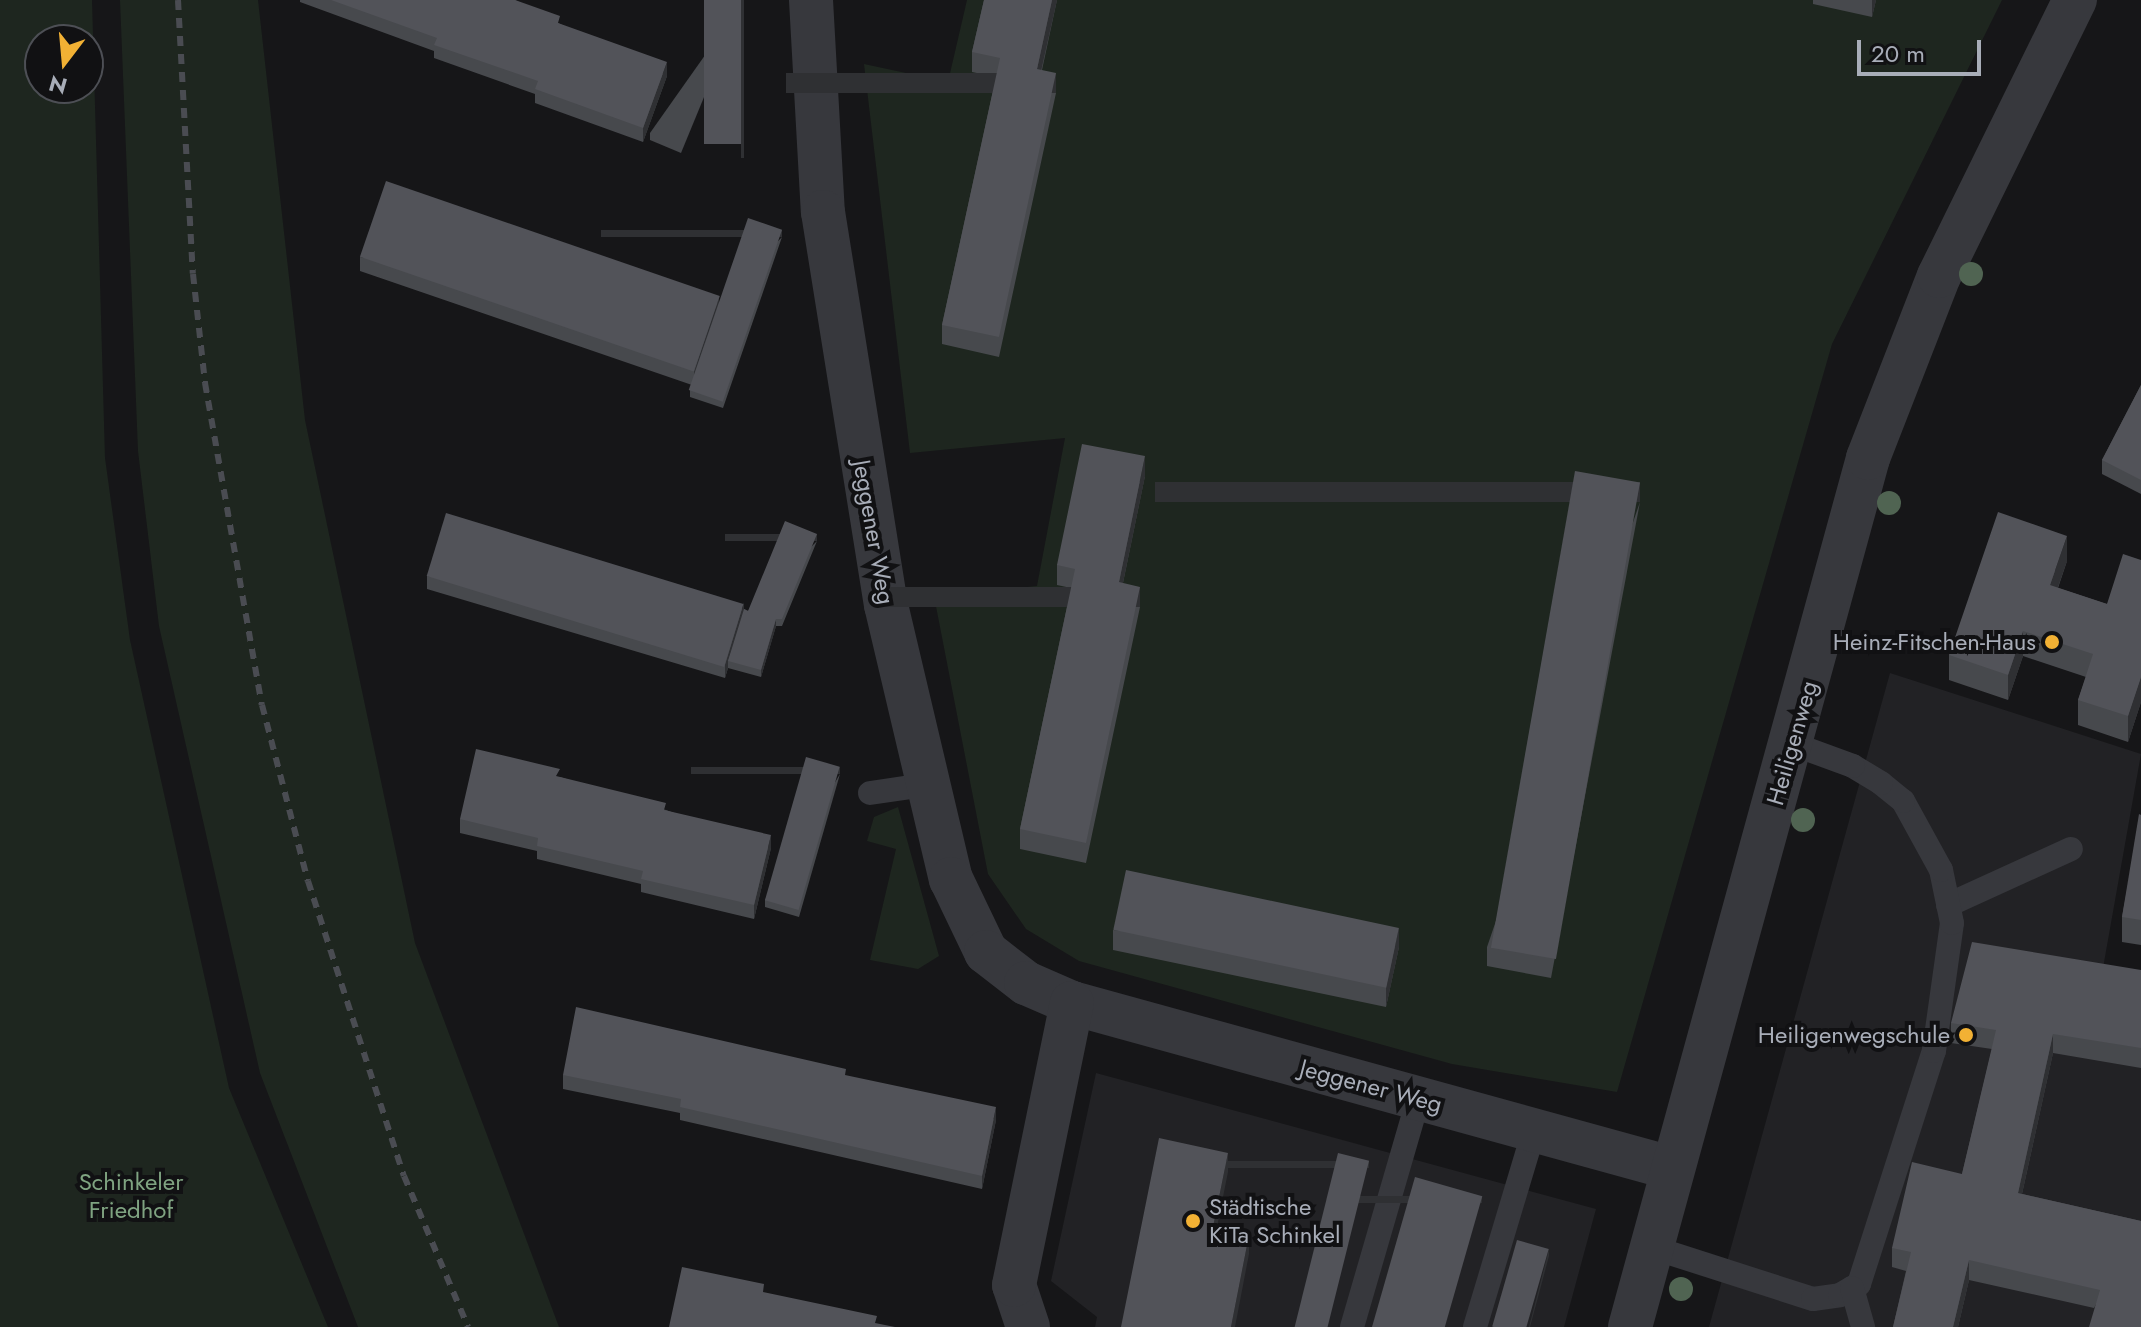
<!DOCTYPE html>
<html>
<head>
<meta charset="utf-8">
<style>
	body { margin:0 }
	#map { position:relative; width:2141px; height:1327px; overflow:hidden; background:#161618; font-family:Jost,sans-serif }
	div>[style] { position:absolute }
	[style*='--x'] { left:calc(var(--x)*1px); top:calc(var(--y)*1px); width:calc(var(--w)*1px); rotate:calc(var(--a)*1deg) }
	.built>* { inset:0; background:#222225 }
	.green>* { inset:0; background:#1e261f }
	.service>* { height:24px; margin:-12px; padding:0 12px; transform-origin:12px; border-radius:12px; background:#37383d }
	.minor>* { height:44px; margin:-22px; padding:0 22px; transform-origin:22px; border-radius:22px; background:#37383d }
	.rail>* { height:6px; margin-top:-3px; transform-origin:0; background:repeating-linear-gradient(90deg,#4a4c52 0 10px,transparent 0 18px) }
	.trees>* { width:24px; height:24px; margin:-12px; border-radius:50%; background:#506452 }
	.wall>* { inset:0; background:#47494d }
	.shaded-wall>* { inset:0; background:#2f3033; transform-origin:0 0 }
	.building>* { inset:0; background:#525359; transform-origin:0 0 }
	.dots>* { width:22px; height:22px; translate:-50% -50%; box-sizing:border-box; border:4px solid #111113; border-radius:50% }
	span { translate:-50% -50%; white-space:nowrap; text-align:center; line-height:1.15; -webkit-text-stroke:8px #111113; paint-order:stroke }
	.street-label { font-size:24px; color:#a8adb8 }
	.poi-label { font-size:24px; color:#a8adb8 }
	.right { translate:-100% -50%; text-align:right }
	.left { translate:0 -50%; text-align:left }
	.park-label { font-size:24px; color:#7fa381 }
	.north { position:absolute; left:24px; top:24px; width:80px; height:80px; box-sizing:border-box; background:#111113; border:2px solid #4d4f55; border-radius:50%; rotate:196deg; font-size:22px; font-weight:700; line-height:32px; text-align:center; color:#a8adb8 }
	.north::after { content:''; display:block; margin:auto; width:28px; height:36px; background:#f2b134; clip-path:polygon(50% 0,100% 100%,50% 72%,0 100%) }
	.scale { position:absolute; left:1857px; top:40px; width:124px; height:36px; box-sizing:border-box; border:4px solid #a8adb8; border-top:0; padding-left:10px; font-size:24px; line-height:28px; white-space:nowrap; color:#a8adb8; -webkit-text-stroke:6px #111113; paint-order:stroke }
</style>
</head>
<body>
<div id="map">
	<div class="built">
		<div style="clip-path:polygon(1890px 673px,2141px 754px,2103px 968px,2141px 976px,2141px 1327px,1709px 1327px)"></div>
		<div style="clip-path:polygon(1096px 1073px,1596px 1209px,1564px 1327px,1095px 1327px,1097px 1317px,1051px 1281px)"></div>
	</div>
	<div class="green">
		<div style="clip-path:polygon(evenodd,0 0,92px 0,105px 458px,130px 640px,229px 1088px,328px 1327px,0 1327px,0 0,40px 40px,88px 40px,88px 88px,40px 88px,40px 40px)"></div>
		<div style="clip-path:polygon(120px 0,258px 0,305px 420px,415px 943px,559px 1327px,358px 1327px,260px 1073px,159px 626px,138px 451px)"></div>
		<div style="clip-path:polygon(967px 0,2002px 0,1832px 344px,1617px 1092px,1452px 1064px,1079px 961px,1026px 929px,988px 874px,934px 596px,1037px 586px,1065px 438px,910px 453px,864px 64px,948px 82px)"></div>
		<div style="clip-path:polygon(898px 807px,939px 956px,918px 969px,870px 960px,896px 849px,867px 841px,874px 817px)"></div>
	</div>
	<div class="service">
		<div style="--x:870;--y:793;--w:56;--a:-8.3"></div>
		<div style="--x:1948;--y:905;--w:135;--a:-24.5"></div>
		<div style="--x:1651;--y:1247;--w:170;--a:17.8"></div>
		<div style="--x:1813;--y:1299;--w:27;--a:-8"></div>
		<div style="--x:1840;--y:1295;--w:22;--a:-30"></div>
		<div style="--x:1859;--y:1284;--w:245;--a:-72.2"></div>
		<div style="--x:1934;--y:1051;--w:129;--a:-82"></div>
		<div style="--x:1952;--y:923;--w:54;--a:-101.7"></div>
		<div style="--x:1941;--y:870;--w:79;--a:-118.8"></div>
		<div style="--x:1903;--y:801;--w:28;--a:-141"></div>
		<div style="--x:1881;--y:783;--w:33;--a:-149"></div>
		<div style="--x:1853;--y:766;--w:64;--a:-159.9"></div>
		<div style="--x:1852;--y:1288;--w:41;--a:74.2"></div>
		<div style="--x:1352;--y:1327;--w:236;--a:-73.8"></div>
		<div style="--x:1475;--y:1327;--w:206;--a:-73.3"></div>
	</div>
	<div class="minor">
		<div style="--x:811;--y:0;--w:212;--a:86.8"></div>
		<div style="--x:823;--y:212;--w:398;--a:80.9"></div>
		<div style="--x:886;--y:605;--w:282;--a:76.7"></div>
		<div style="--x:951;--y:879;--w:81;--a:64.4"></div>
		<div style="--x:986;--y:952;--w:51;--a:37.8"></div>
		<div style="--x:1026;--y:983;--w:50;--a:23.5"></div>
		<div style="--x:1072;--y:1003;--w:621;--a:15.4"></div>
		<div style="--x:1028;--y:1327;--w:44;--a:-108.4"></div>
		<div style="--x:1014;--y:1285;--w:288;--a:-78.4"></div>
		<div style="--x:1630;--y:1327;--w:901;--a:-74.68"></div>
		<div style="--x:1868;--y:458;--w:195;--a:-68.7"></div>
		<div style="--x:1939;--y:276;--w:308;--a:-63.8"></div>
	</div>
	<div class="rail">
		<div style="--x:178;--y:0;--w:274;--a:86.9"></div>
		<div style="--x:193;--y:274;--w:110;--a:83.7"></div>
		<div style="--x:205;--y:383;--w:327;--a:80"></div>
		<div style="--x:262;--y:705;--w:182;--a:75.4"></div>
		<div style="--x:308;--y:881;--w:310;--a:72"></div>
		<div style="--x:404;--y:1176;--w:164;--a:67"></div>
	</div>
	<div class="trees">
		<div style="left:1971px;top:274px"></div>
		<div style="left:1889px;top:503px"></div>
		<div style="left:1803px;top:820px"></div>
		<div style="left:1681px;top:1289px"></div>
	</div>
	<div class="wall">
		<div style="clip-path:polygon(300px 0,515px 0,560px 24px,667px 76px,643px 142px,535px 103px,535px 94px,434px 58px,434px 51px,300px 2px)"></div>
		<div style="clip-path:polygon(744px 0,681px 153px,650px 140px,650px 133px)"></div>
		<div style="clip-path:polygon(984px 0,1057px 0,1042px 70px,1056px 93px,999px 357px,942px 344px,942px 325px,996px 77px,972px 72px,972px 52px)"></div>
		<div style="clip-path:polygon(1813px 0,1876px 0,1872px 17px,1813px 4px)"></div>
		<div style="clip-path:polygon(782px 237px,723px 408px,690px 397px,690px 390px,692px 385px,360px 271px,360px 257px,719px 304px)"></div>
		<div style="clip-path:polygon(2141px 385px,2141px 494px,2102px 474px,2102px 460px)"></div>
		<div style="clip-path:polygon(1145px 476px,1123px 583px,1140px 607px,1086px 863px,1020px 849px,1020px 829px,1071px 588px,1057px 585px,1057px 565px)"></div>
		<div style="clip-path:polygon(1640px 502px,1551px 978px,1487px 966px,1487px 947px)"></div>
		<div style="clip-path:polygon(817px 541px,782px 626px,776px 626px,761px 677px,728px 668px,725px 678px,427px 589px,427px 576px,744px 609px,748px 611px)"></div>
		<div style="clip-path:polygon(2141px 560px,2141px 702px,2128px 742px,2078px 725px,2078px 700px,2086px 677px,2023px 656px,2008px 700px,1949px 680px,1949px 655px,2067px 561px,2058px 588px,2107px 604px)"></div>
		<div style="clip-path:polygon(840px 774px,799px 917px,765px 907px,765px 900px)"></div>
		<div style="clip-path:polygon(560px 777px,666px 810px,771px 848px,754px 919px,641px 892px,641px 884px,537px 859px,537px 851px,460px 833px,460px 819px)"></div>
		<div style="clip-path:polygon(2141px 815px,2141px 945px,2122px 942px,2122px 917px)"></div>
		<div style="clip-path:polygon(1113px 930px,1399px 947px,1386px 1007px,1113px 950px)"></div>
		<div style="clip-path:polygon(2141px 970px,2141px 1068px,2053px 1053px,2022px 1194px,2141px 1221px,2094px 1308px,1969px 1280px,1958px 1327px,1893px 1327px,1906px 1271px,1892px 1267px,1892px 1248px,1962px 1174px,1992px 1049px,1951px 1043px,1951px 1023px)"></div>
		<div style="clip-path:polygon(563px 1075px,846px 1076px,996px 1120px,982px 1189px,680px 1120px,680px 1113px,563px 1089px)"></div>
	</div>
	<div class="shaded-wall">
		<div style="left:741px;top:0;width:3px;height:158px"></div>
		<div style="clip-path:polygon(1052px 0,1057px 0,1037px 89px,1037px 69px)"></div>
		<div style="clip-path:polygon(1872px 0,1876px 0,1872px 17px)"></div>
		<div style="clip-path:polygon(667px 62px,667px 76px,643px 142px,643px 128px)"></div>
		<div style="left:1056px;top:73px;width:20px;height:270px;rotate:90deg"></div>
		<div style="left:782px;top:230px;width:7px;height:181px;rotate:90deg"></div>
		<div style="clip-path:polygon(719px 297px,719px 311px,694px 385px,694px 372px)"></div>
		<div style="clip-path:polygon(1145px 456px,1145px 476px,1119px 602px,1119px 582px)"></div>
		<div style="left:1640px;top:482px;width:20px;height:485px;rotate:90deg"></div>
		<div style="left:817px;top:534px;width:7px;height:92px;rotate:90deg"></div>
		<div style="clip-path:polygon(2067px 536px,2067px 561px,2050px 610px,2050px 585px)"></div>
		<div style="left:1140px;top:587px;width:20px;height:262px;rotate:90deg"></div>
		<div style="clip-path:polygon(744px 602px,744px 616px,728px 661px,728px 668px,725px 678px,725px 665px)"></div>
		<div style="clip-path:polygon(776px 619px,776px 626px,761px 677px,761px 670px)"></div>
		<div style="clip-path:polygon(2023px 631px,2023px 656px,2008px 700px,2008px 675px)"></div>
		<div style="clip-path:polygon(2141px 677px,2141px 702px,2128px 742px,2128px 716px)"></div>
		<div style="left:840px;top:767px;width:7px;height:149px;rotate:90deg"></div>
		<div style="clip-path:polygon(771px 835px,771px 848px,754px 919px,754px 905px)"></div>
		<div style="clip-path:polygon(1399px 927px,1399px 947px,1386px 1007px,1386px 987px)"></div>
		<div style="clip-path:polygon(2053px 1034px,2053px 1053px,2018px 1212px,2018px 1193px)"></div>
		<div style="clip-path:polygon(996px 1107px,996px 1120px,982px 1189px,982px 1176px)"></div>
		<div style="clip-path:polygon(1228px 1153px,1228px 1172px,1213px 1247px,1213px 1227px)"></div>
		<div style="left:1369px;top:1161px;width:7px;height:172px;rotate:90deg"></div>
		<div style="left:1482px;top:1196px;width:7px;height:136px;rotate:90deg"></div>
		<div style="clip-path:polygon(1249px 1235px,1249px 1254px,1235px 1327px,1231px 1327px)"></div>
		<div style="clip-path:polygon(1549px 1249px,1549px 1256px,1530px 1327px,1529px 1327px)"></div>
		<div style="clip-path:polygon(1969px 1260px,1969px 1280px,1958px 1327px,1953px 1327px)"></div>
	</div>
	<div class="building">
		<div style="clip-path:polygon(331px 0,515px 0,560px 16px,558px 23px,667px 62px,643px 128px,535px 89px,538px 81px,434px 45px,437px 38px)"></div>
		<div style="left:704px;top:0;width:37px;height:144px"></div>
		<div style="clip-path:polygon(984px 0,1052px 0,1037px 69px,1056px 73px,999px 337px,942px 325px,1000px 58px,972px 52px)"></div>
		<div style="left:386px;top:181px;width:353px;height:80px;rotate:19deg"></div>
		<div style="left:748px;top:218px;width:36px;height:182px;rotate:19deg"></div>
		<div style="clip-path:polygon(2141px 385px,2141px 480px,2102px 460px)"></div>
		<div style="clip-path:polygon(1082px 444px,1145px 456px,1119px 582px,1140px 587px,1086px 843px,1020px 829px,1075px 569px,1057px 565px)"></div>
		<div style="left:1575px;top:471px;width:66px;height:484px;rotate:10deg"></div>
		<div style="clip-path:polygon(1998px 512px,2067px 536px,2050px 585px,2107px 604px,2123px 554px,2141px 560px,2141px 677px,2128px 716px,2078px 700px,2093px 654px,2023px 631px,2008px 675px,1949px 655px)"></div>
		<div style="left:446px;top:513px;width:311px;height:66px;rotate:17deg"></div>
		<div style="clip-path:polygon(785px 521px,817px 534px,782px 619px,776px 619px,761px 670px,728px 661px,744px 609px,748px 611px)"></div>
		<div style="clip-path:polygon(476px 749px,560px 769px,556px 776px,666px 803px,664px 810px,771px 835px,754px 905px,641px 879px,643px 871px,537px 846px,538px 838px,460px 819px)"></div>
		<div style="left:806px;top:757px;width:35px;height:149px;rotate:16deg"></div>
		<div style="clip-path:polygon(2139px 814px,2141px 815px,2141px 920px,2122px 917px)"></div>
		<div style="left:1126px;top:870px;width:279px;height:61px;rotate:12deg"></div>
		<div style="clip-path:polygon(1972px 942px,2141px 970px,2141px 1048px,2053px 1034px,2018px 1193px,2141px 1221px,2141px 1327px,2089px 1327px,2100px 1290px,1969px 1260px,1953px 1327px,1893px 1327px,1911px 1252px,1892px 1248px,1912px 1162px,1962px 1174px,1996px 1030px,1951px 1023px)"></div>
		<div style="clip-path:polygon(576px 1007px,846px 1069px,845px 1075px,996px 1107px,982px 1176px,680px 1107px,681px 1099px,563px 1075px)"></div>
		<div style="clip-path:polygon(1159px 1138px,1228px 1153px,1213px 1227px,1249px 1235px,1231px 1327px,1121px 1327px)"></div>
		<div style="left:1338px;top:1153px;width:32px;height:180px;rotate:14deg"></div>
		<div style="left:1415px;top:1177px;width:70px;height:156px;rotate:16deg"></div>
		<div style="left:1517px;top:1240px;width:33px;height:90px;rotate:16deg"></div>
		<div style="clip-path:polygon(682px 1267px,764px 1284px,763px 1292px,877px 1316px,875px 1323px,895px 1327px,669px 1327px)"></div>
	</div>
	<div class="dots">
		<div style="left:2052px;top:642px;background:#f2b134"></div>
		<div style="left:1966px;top:1035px;background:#f2b134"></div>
		<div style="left:1193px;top:1221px;background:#f2b134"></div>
	</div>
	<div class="street-label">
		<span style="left:874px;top:532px;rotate:80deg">Jeggener Weg</span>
		<span style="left:1792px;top:743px;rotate:-74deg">Heiligenweg</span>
		<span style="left:1371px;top:1086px;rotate:15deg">Jeggener Weg</span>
	</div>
	<div class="poi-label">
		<span class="right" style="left:2036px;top:642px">Heinz-Fitschen-Haus</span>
		<span class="right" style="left:1950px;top:1035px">Heiligenwegschule</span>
		<span class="left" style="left:1209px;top:1221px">Städtische<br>KiTa Schinkel</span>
	</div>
	<div class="park-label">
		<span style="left:131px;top:1196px">Schinkeler<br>Friedhof</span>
	</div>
	<div class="north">N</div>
	<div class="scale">20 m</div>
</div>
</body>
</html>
